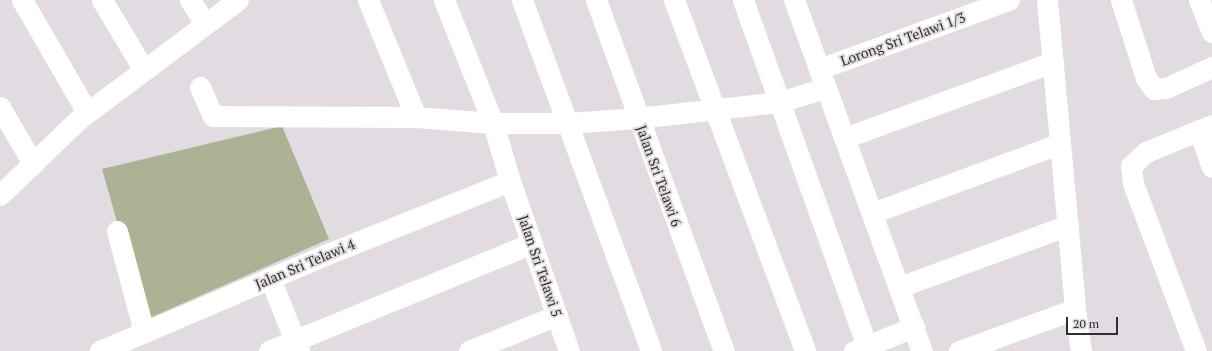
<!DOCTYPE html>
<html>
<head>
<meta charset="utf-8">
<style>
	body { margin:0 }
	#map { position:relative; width:1212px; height:351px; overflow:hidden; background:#e2dce2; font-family:"PT Serif",serif }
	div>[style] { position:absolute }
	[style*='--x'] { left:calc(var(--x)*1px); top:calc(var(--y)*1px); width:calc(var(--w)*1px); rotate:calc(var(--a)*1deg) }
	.green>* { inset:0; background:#abb394 }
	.minor>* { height:21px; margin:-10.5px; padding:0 10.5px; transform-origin:10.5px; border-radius:10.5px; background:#fff }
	span { translate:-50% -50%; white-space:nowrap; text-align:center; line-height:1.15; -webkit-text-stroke:3.5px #e2dce2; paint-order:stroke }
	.street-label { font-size:14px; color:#302e30 }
	.scale { position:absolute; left:1066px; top:317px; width:52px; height:18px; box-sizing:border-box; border:2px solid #302e30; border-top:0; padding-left:5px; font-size:12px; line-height:14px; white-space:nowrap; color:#302e30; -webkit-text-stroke:3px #e2dce2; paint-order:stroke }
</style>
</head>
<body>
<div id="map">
	<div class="green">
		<div style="clip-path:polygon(282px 126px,329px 239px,145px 320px,102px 169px)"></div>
	</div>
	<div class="minor">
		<div style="--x:22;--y:0;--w:129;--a:59.9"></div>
		<div style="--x:102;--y:0;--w:82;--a:59"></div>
		<div style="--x:190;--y:0;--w:28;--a:58"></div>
		<div style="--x:368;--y:0;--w:126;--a:67.7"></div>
		<div style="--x:444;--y:0;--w:132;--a:68.3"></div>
		<div style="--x:493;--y:123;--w:60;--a:73.7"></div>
		<div style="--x:510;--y:181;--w:180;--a:70.9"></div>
		<div style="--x:522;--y:0;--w:374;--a:69.8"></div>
		<div style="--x:596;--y:0;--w:374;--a:70"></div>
		<div style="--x:674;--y:0;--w:375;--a:69.5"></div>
		<div style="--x:743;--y:0;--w:368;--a:70.3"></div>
		<div style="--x:794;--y:0;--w:374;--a:70"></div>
		<div style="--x:1047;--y:0;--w:310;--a:84.8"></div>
		<div style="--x:1075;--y:309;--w:42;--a:81.9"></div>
		<div style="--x:1121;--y:0;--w:82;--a:72.2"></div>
		<div style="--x:1146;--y:78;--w:14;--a:54"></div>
		<div style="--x:1154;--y:89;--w:12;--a:-5"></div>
		<div style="--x:1166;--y:88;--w:51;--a:-24.5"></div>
		<div style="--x:1199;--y:0;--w:35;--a:68"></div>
		<div style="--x:819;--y:69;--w:202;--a:-20"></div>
		<div style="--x:200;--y:87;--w:32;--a:66"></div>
		<div style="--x:213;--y:116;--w:203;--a:0.3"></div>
		<div style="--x:416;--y:117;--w:77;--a:4.5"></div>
		<div style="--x:493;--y:123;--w:75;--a:0"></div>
		<div style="--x:568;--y:123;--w:70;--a:-4.1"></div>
		<div style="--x:638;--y:118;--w:142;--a:-6.5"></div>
		<div style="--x:779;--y:102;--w:48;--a:-16.9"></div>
		<div style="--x:0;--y:107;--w:66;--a:59.9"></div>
		<div style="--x:1199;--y:130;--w:39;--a:71"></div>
		<div style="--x:844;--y:138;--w:222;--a:-20"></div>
		<div style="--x:0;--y:195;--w:111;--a:-43.9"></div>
		<div style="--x:80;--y:118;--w:197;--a:-36.8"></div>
		<div style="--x:872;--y:213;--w:199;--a:-20.3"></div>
		<div style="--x:117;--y:231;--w:105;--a:75"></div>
		<div style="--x:270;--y:278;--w:79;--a:68.3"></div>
		<div style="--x:899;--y:287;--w:180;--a:-20.1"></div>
		<div style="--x:100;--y:351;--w:245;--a:-23.1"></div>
		<div style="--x:325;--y:255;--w:199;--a:-21.8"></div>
		<div style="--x:269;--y:351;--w:284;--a:-22.3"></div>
		<div style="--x:469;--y:351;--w:95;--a:-22.2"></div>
		<div style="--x:854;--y:351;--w:65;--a:-21.8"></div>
		<div style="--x:959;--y:351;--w:123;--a:-19.9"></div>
		<div style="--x:1196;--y:351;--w:179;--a:-110.6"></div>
		<div style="--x:1133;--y:183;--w:17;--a:-97"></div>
		<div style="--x:1131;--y:166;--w:21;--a:-43"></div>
		<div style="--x:1146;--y:152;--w:71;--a:-22.2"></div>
	</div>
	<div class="street-label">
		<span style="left:903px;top:39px;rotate:-20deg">Lorong Sri Telawi 1/3</span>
		<span style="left:659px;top:176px;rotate:70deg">Jalan Sri Telawi 6</span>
		<span style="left:305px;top:264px;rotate:-23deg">Jalan Sri Telawi 4</span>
		<span style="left:540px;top:266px;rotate:71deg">Jalan Sri Telawi 5</span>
	</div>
	<div class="scale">20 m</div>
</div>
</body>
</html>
